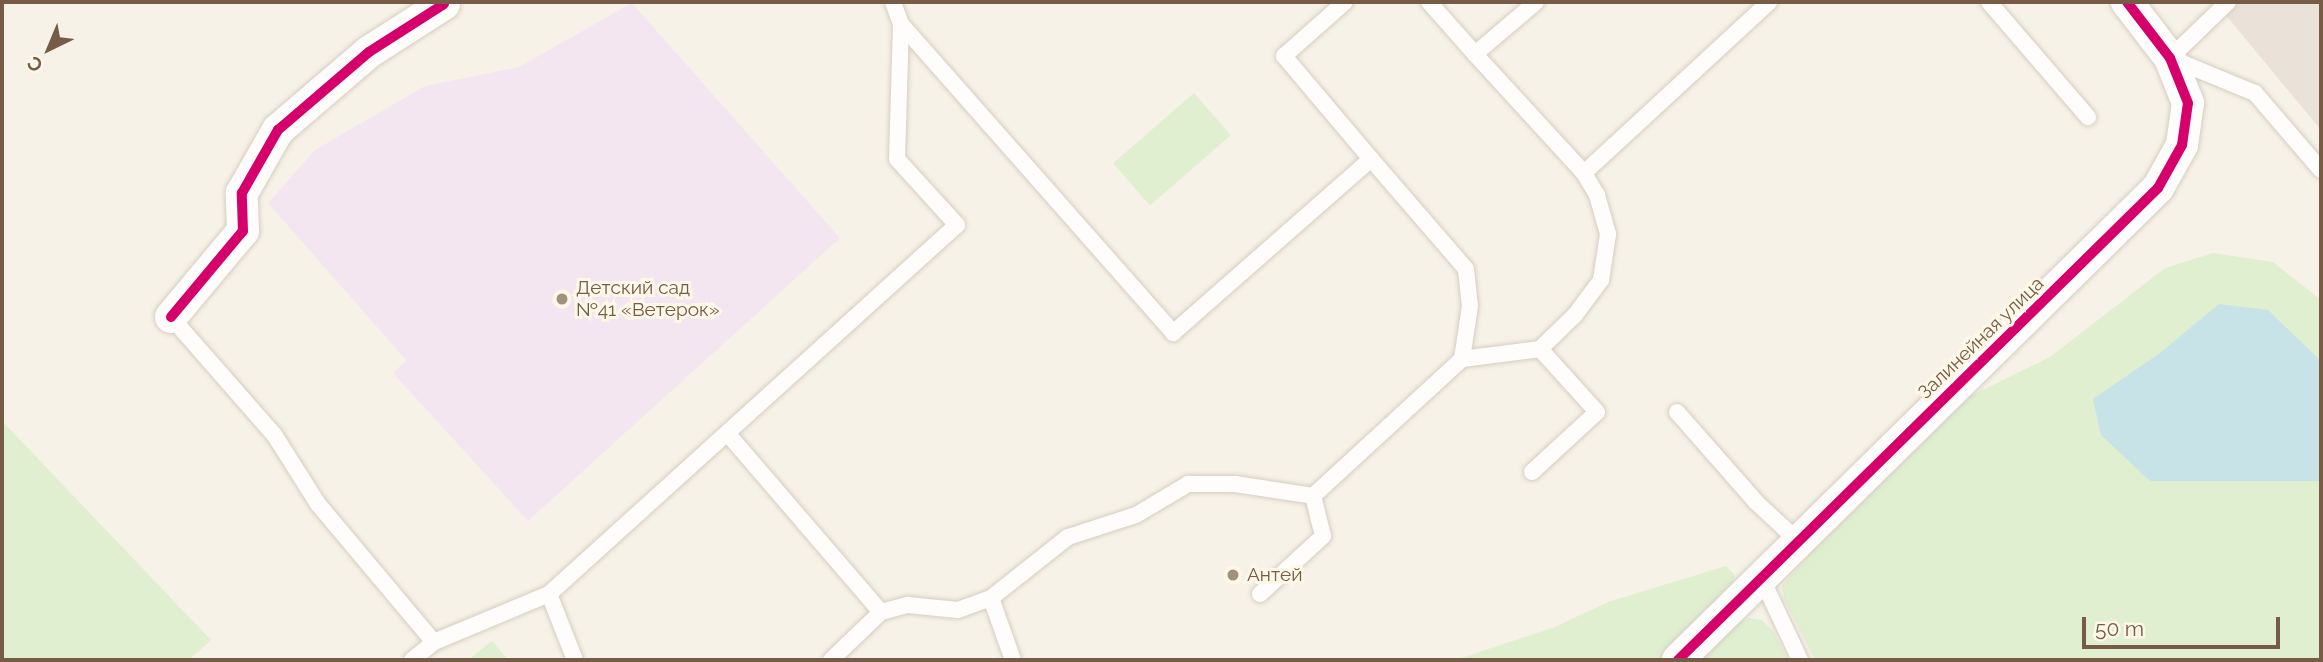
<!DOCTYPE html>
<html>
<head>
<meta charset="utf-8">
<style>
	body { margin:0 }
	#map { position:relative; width:2323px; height:662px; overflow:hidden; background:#f7f2e7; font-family:Raleway,sans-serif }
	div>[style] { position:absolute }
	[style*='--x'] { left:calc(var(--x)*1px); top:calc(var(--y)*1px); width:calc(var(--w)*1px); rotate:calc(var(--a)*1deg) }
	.industrial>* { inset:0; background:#eae2d8 }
	.education>* { inset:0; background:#f4e6f1 }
	.green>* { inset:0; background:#e0efd0; transform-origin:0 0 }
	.water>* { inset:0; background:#c8e3e8 }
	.roads { filter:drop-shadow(0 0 2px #d6cdc2) drop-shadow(0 0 2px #d6cdc2) }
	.service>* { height:16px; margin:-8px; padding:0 8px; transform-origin:8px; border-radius:8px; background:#fefdfb }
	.minor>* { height:32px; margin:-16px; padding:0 16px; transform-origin:16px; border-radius:16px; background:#fefdfb }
	.cycleway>* { height:10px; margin:-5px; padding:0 5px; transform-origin:5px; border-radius:5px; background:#d6006c }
	.dots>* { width:19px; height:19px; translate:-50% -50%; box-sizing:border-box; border:4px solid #fff8e8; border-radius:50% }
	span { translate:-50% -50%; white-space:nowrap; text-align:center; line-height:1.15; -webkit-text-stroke:6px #fff8e8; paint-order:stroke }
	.poi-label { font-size:19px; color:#765b46 }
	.left { translate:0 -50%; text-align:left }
	.street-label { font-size:19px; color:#765b46 }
	.frame { position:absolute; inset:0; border:4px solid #765b46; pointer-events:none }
	.north { position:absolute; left:14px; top:14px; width:70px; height:70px; -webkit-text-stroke:5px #fff8e8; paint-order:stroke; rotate:223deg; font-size:19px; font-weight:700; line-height:28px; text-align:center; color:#765b46 }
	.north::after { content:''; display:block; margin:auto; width:24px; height:32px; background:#765b46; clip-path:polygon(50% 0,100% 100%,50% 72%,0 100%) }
	.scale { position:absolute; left:2082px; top:617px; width:198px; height:32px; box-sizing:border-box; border:4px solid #765b46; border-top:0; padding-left:9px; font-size:21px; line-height:24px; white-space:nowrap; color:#765b46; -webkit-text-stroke:5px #fff8e8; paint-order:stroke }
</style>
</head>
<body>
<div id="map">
	<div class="industrial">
		<div style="clip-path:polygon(2215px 2px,2321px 2px,2321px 130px)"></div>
	</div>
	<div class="education">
		<div style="clip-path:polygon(632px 3px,840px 238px,528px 521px,393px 373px,406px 360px,268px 203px,315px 150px,425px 86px,519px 67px)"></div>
	</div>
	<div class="green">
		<div style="left:1194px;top:93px;width:56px;height:107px;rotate:49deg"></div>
		<div style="clip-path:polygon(2213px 253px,2273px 262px,2321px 300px,2321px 660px,1815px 660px,1784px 599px,1782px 586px,1875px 480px,1958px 402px,2050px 357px,2165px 268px)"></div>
		<div style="clip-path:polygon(2px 421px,211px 640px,189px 660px,2px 660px)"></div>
		<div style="clip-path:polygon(1726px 566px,1735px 575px,1734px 581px,1661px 660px,1455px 660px,1555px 627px,1608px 602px)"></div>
		<div style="clip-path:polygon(1749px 618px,1762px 620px,1774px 632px,1788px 660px,1698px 660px,1736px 624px)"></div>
		<div style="clip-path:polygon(492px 641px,508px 660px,468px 660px)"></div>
	</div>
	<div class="water">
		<div style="clip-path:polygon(2219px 304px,2268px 310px,2321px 361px,2321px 481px,2150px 481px,2101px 435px,2093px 399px,2160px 353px)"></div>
	</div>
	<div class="roads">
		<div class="service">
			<div style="--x:1429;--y:2;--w:69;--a:48.5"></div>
			<div style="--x:1989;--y:2;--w:152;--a:49.3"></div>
			<div style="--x:2228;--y:2;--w:81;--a:136"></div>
			<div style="--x:2170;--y:58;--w:92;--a:22.4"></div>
			<div style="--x:2255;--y:93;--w:101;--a:49.4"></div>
			<div style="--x:901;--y:24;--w:412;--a:48.6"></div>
			<div style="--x:1173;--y:333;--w:264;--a:-41.3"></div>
			<div style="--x:1371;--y:159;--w:135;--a:-130.2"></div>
			<div style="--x:1284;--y:56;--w:81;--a:-41.5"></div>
			<div style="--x:1371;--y:159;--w:145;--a:49.2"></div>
			<div style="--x:1466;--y:269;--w:37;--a:84"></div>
			<div style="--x:1470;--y:306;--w:54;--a:98.6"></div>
			<div style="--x:1584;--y:173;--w:252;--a:-42.7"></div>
			<div style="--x:171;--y:317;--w:158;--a:48.8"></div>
			<div style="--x:275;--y:436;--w:80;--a:57.7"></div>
			<div style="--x:318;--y:504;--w:180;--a:50"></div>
			<div style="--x:434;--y:642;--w:125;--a:-22.7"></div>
			<div style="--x:549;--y:594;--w:550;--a:-42.13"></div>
			<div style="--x:957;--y:225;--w:89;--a:-132.3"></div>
			<div style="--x:897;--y:159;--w:135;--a:-88.3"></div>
			<div style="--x:901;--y:24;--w:23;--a:-110"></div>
			<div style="--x:1677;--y:412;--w:120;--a:48.7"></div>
			<div style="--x:1756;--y:502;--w:57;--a:42.9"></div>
			<div style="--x:727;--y:433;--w:236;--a:49.3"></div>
			<div style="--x:1532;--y:472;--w:88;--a:-42.7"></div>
			<div style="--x:1597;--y:412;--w:85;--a:-132.1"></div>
			<div style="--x:1761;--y:577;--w:92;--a:64.8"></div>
			<div style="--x:549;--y:594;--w:71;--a:68.5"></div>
			<div style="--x:1260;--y:594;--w:86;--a:-42.6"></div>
			<div style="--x:1323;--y:536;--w:41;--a:-104"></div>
			<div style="--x:991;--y:598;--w:66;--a:70.5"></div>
			<div style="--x:412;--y:660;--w:28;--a:-39"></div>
			<div style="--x:831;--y:660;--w:69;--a:-43.8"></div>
			<div style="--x:881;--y:612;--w:28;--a:-15"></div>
			<div style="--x:908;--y:605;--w:50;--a:5.7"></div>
			<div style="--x:958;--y:610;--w:35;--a:-20"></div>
			<div style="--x:991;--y:598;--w:98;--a:-38.4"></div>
			<div style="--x:1068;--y:537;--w:71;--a:-17.9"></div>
			<div style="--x:1136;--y:515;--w:61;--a:-30.8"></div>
			<div style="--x:1188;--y:484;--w:47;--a:0"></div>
			<div style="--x:1235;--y:484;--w:79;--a:8.7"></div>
			<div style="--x:1313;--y:496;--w:202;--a:-42.6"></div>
			<div style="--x:1462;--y:359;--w:79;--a:-7.3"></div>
			<div style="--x:1540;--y:349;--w:49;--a:-44.2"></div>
			<div style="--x:1575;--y:315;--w:44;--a:-53.4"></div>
			<div style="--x:1601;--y:280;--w:47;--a:-81.3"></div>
			<div style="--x:1608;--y:234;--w:41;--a:-105.8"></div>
			<div style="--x:1597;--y:195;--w:26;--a:-121"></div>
			<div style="--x:1584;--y:173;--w:161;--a:-132.5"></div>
			<div style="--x:1475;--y:54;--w:80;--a:-40.4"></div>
		</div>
		<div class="minor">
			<div style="--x:171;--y:317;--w:112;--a:-50.1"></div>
			<div style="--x:243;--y:231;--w:38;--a:-92"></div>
			<div style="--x:242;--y:193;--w:73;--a:-60.3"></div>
			<div style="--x:278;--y:130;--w:120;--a:-40.6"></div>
			<div style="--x:369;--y:52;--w:89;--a:-32.6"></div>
			<div style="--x:1678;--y:660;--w:673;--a:-44.52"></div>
			<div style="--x:2158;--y:188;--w:49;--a:-60.8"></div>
			<div style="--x:2182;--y:145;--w:42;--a:-81.9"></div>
			<div style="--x:2188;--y:103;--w:48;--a:-111.8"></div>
			<div style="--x:2170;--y:58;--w:71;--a:-127.5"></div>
		</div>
	</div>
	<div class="cycleway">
		<div style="--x:171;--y:317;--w:112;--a:-50.1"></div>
		<div style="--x:243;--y:231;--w:38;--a:-92"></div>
		<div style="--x:242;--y:193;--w:73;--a:-60.3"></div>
		<div style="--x:278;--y:130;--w:120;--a:-40.6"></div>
		<div style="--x:369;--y:52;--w:89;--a:-32.6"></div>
		<div style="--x:1678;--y:660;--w:673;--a:-44.52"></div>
		<div style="--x:2158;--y:188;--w:49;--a:-60.8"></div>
		<div style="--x:2182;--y:145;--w:42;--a:-81.9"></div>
		<div style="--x:2188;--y:103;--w:48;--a:-111.8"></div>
		<div style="--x:2170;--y:58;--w:71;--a:-127.5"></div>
	</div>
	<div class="dots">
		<div style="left:562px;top:299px;background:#a3907e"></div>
		<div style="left:1233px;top:575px;background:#a3907e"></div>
	</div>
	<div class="poi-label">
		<span class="left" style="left:576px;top:299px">Детский сад<br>№41 «Ветерок»</span>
		<span class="left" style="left:1247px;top:575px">Антей</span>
	</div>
	<div class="street-label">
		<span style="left:1981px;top:338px;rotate:-44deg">Залинейная улица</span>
	</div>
	<div class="frame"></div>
	<div class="north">С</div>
	<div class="scale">50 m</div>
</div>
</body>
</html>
